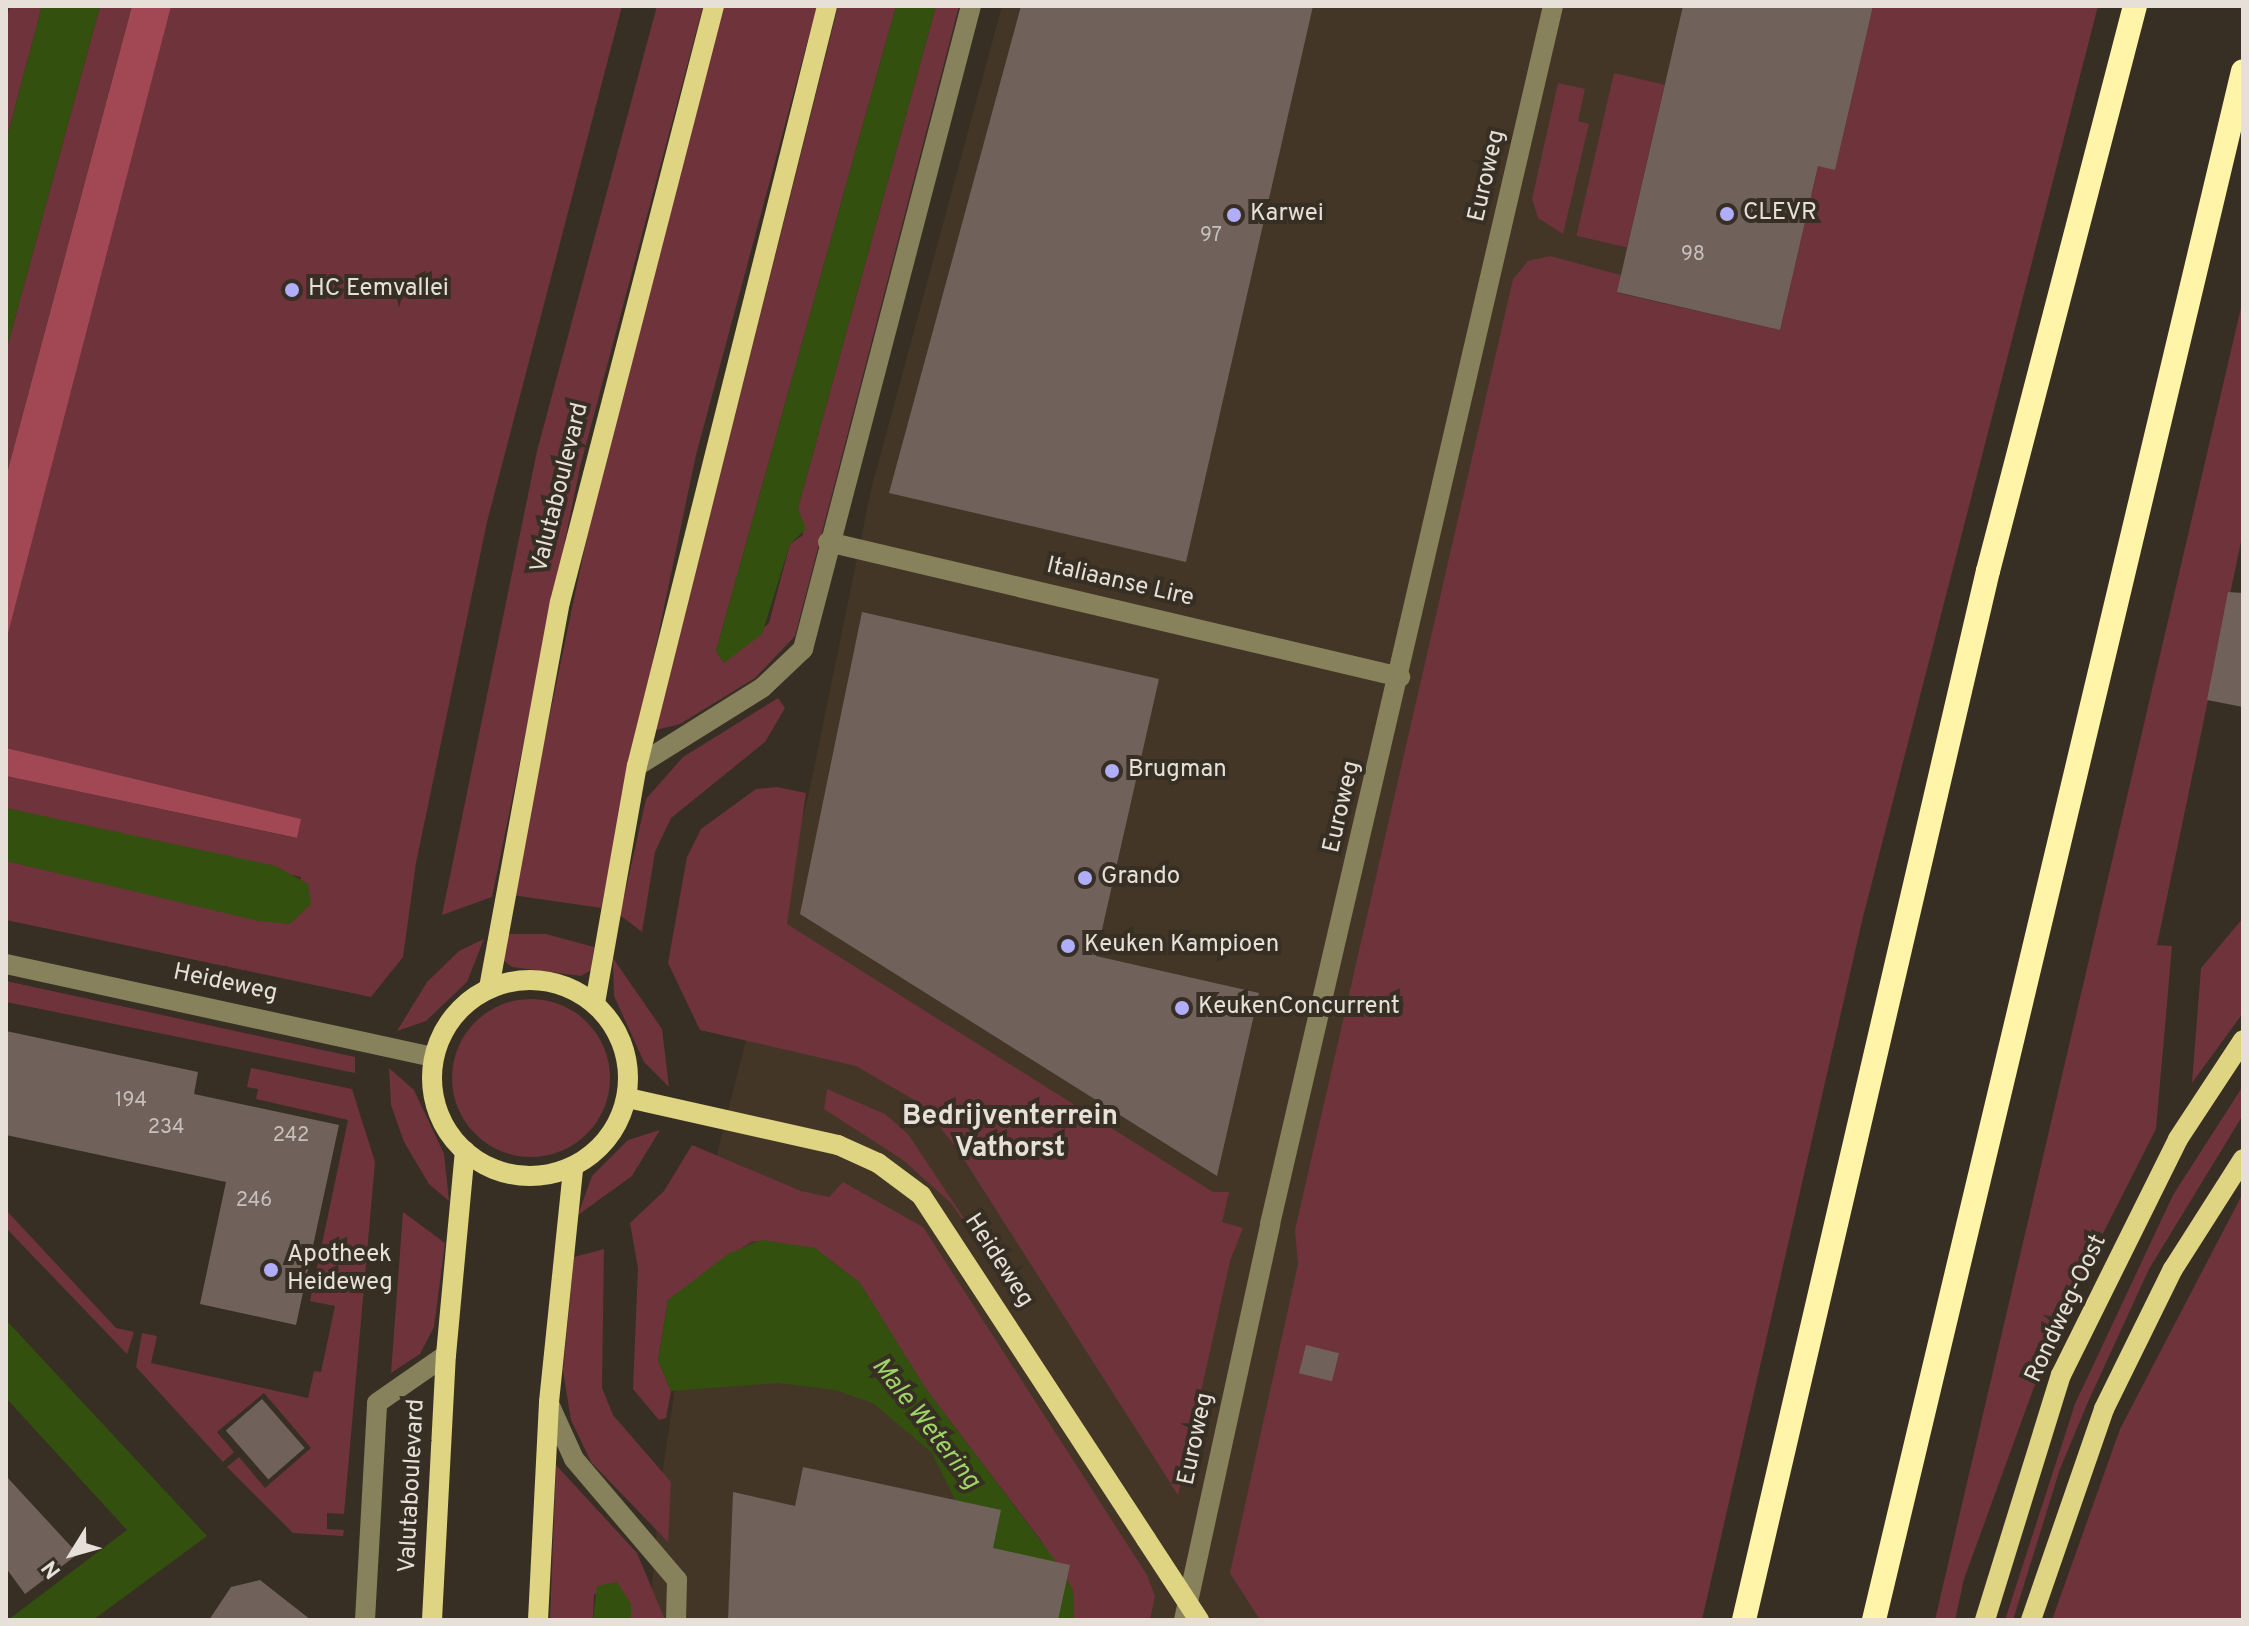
<!DOCTYPE html>
<html>
<head>
<meta charset="utf-8">
<style>
	body { margin:0 }
	#map { position:relative; width:2249px; height:1626px; overflow:hidden; background:#372f24; font-family:Overpass,sans-serif }
	div>[style] { position:absolute }
	[style*='--x'] { left:calc(var(--x)*1px); top:calc(var(--y)*1px); width:calc(var(--w)*1px); rotate:calc(var(--a)*1deg) }
	.built>* { inset:0; background:#433626 }
	.green>* { inset:0; background:#6e333b; transform-origin:0 0 }
	.round { border-radius:50% }
	.forest>* { inset:0; background:#a24754 }
	.water>* { inset:0; background:#34500e }
	.building>* { inset:0; background:#70615b; transform-origin:0 0 }
	.minor>* { height:20px; margin:-10px; padding:0 10px; transform-origin:10px; border-radius:10px; background:#87825c }
	.major>* { height:20px; margin:-10px; padding:0 10px; transform-origin:10px; border-radius:10px; background:#dfd482 }
	.major>.ring { margin:-10px; padding:0; box-sizing:content-box; background:none; border:20px solid #dfd482; border-radius:50% }
	.highway>* { height:24px; margin:-12px; padding:0 12px; transform-origin:12px; border-radius:12px; background:#fff4a7 }
	.major-bridge>* { height:20px; margin:-10px; padding:0 10px; transform-origin:10px; border-radius:10px; background:#dfd482 }
	.dots>* { width:22px; height:22px; translate:-50% -50%; box-sizing:border-box; border:4px solid #372f24; border-radius:50% }
	span { translate:-50% -50%; white-space:nowrap; text-align:center; line-height:1.15; -webkit-text-stroke:8px #372f24; paint-order:stroke }
	.number-label { font-size:20px; color:#c8c0ba }
	.number-label span { -webkit-text-stroke-width:0 }
	.street-label { font-size:24px; color:#e6e0d9 }
	.poi-label { font-size:24px; color:#e6e0d9 }
	.left { translate:0 -50%; text-align:left }
	.water-label { font-size:26px; color:#9fd466; font-style:italic }
	.quarter-label { font-size:28px; color:#e6e0d9; font-weight:700 }
	.frame { position:absolute; inset:0; border:8px solid #e6e0d9; pointer-events:none }
	.north { position:absolute; left:32px; top:1514px; width:80px; height:80px; -webkit-text-stroke:6px #372f24; paint-order:stroke; rotate:233deg; font-size:22px; font-weight:700; line-height:32px; text-align:center; color:#e6e0d9 }
	.north::after { content:''; display:block; margin:auto; width:28px; height:36px; background:#e6e0d9; clip-path:polygon(50% 0,100% 100%,50% 72%,0 100%) }
</style>
</head>
<body>
<div id="map">
	<div class="built">
		<div style="clip-path:polygon(1002px 6px,1987px 6px,1603px 1620px,649px 1620px,660px 1489px,700px 1221px,809px 793px,871px 490px)"></div>
	</div>
	<div class="green">
		<div style="clip-path:polygon(10px 6px,42px 6px,6px 141px,6px 20px)"></div>
		<div style="clip-path:polygon(100px 6px,132px 6px,6px 477px,6px 351px)"></div>
		<div style="clip-path:polygon(149px 6px,622px 6px,487px 522px,416px 863px,403px 957px,371px 997px,6px 920px,6px 861px,289px 924px,301px 877px,6px 808px,6px 776px,296px 838px,299px 826px,6px 748px,6px 575px)"></div>
		<div style="clip-path:polygon(657px 6px,703px 6px,580px 467px,492px 897px,442px 915px,537px 451px)"></div>
		<div style="clip-path:polygon(724px 6px,817px 6px,696px 455px,601px 908px,512px 895px,601px 470px)"></div>
		<div style="clip-path:polygon(838px 6px,896px 6px,716px 651px,724px 663px,769px 623px,790px 544px,803px 535px,798px 508px,936px 6px,959px 6px,795px 636px,755px 678px,680px 724px,656px 730px)"></div>
		<div style="clip-path:polygon(1873px 6px,2098px 6px,1862px 921px,1702px 1620px,1260px 1620px,1230px 1573px,1298px 1264px,1295px 1230px,1513px 279px,1528px 261px,1550px 256px,1621px 275px,1618px 293px,1780px 330px,1818px 166px,1835px 169px)"></div>
		<div style="left:1614px;top:73px;width:52px;height:167px;rotate:13deg"></div>
		<div style="clip-path:polygon(1558px 83px,1585px 89px,1578px 121px,1589px 124px,1563px 234px,1538px 218px,1532px 199px)"></div>
		<div style="clip-path:polygon(2243px 299px,2243px 532px,2157px 945px,2172px 946px,2156px 1129px,2057px 1324px,1964px 1579px,1955px 1620px,1935px 1620px)"></div>
		<div style="clip-path:polygon(778px 698px,785px 708px,765px 742px,671px 818px,655px 852px,642px 932px,620px 915px,646px 799px,683px 757px)"></div>
		<div style="clip-path:polygon(777px 787px,806px 793px,787px 924px,1213px 1192px,1229px 1192px,1222px 1222px,1243px 1228px,1230px 1261px,1178px 1495px,956px 1147px,921px 1104px,856px 1066px,700px 1030px,668px 963px,687px 857px,701px 829px,756px 789px)"></div>
		<div style="clip-path:polygon(2243px 918px,2243px 1013px,2192px 1083px,2201px 968px)"></div>
		<div style="clip-path:polygon(506px 934px,546px 934px,594px 947px,591px 970px,581px 976px,512px 967px,503px 960px)"></div>
		<div style="clip-path:polygon(484px 939px,467px 982px,426px 1021px,397px 1031px,427px 982px,459px 951px)"></div>
		<div style="clip-path:polygon(613px 958px,662px 1029px,669px 1087px,644px 1062px,614px 996px)"></div>
		<div style="clip-path:polygon(6px 981px,355px 1057px,355px 1073px,6px 1002px)"></div>
		<div class="round" style="left:452px;top:999px;width:158px;height:158px"></div>
		<div style="clip-path:polygon(251px 1068px,352px 1089px,375px 1162px,344px 1514px,327px 1513px,327px 1529px,344px 1530px,343px 1536px,293px 1533px,227px 1467px,239px 1457px,265px 1488px,311px 1448px,264px 1393px,217px 1432px,234px 1452px,223px 1462px,136px 1367px,142px 1333px,157px 1336px,151px 1363px,308px 1398px,314px 1371px,321px 1372px,335px 1306px,310px 1301px,348px 1120px,256px 1099px,258px 1089px,247px 1087px)"></div>
		<div style="clip-path:polygon(389px 1068px,414px 1090px,444px 1154px,449px 1201px,429px 1184px,404px 1142px,391px 1105px)"></div>
		<div style="clip-path:polygon(2243px 1086px,2243px 1115px,2149px 1269px,2088px 1402px,2060px 1469px,2013px 1620px,2005px 1620px,2075px 1404px,2173px 1195px)"></div>
		<div style="clip-path:polygon(827px 1089px,885px 1114px,908px 1134px,1034px 1324px,951px 1203px,903px 1160px,824px 1109px)"></div>
		<div style="clip-path:polygon(660px 1130px,632px 1176px,578px 1215px,592px 1176px,628px 1140px)"></div>
		<div style="clip-path:polygon(692px 1145px,801px 1191px,829px 1197px,843px 1182px,923px 1227px,1147px 1575px,1155px 1596px,1150px 1620px,1074px 1620px,1073px 1591px,1040px 1539px,926px 1389px,860px 1283px,815px 1248px,752px 1241px,668px 1300px,658px 1360px,671px 1391px,666px 1418px,659px 1420px,633px 1389px,638px 1268px,630px 1223px,664px 1191px)"></div>
		<div style="clip-path:polygon(2243px 1193px,2243px 1620px,2052px 1620px,2120px 1429px)"></div>
		<div style="clip-path:polygon(6px 1210px,116px 1328px,134px 1332px,127px 1354px,6px 1228px)"></div>
		<div style="clip-path:polygon(403px 1212px,445px 1243px,434px 1327px,420px 1354px,391px 1373px)"></div>
		<div style="clip-path:polygon(604px 1249px,602px 1388px,613px 1415px,671px 1482px,668px 1542px,591px 1462px,571px 1420px,563px 1371px,574px 1257px)"></div>
		<div style="clip-path:polygon(556px 1465px,637px 1553px,665px 1620px,631px 1620px,631px 1603px,594px 1594px,593px 1620px,550px 1620px)"></div>
	</div>
	<div class="forest">
		<div style="clip-path:polygon(132px 6px,171px 6px,6px 641px,6px 477px)"></div>
		<div style="clip-path:polygon(6px 748px,301px 819px,297px 838px,6px 776px)"></div>
	</div>
	<div class="water">
		<div style="clip-path:polygon(42px 6px,100px 6px,6px 351px,6px 141px)"></div>
		<div style="clip-path:polygon(896px 6px,936px 6px,798px 508px,806px 529px,790px 544px,762px 634px,724px 663px,716px 651px)"></div>
		<div style="clip-path:polygon(6px 808px,276px 866px,308px 884px,311px 904px,290px 924px,258px 921px,6px 861px)"></div>
		<div style="clip-path:polygon(762px 1240px,815px 1248px,860px 1283px,926px 1389px,1064px 1572px,1073px 1591px,1074px 1620px,1015px 1620px,932px 1453px,873px 1403px,835px 1390px,778px 1383px,671px 1391px,658px 1360px,668px 1300px,728px 1254px)"></div>
		<div style="clip-path:polygon(6px 1320px,207px 1536px,93px 1620px,8px 1620px,127px 1530px,6px 1398px)"></div>
		<div style="clip-path:polygon(617px 1582px,631px 1604px,631px 1620px,593px 1620px,597px 1586px)"></div>
	</div>
	<div class="building">
		<div style="clip-path:polygon(1021px 6px,1313px 6px,1186px 562px,889px 493px)"></div>
		<div style="clip-path:polygon(1683px 6px,1873px 6px,1835px 170px,1818px 166px,1780px 330px,1617px 292px)"></div>
		<div style="clip-path:polygon(2228px 592px,2243px 593px,2243px 707px,2207px 700px)"></div>
		<div style="clip-path:polygon(862px 612px,1159px 679px,1096px 956px,1259px 993px,1217px 1176px,800px 914px)"></div>
		<div style="clip-path:polygon(6px 1031px,198px 1072px,194px 1094px,339px 1125px,296px 1325px,200px 1304px,226px 1182px,6px 1135px)"></div>
		<div style="left:1306px;top:1345px;width:34px;height:29px;rotate:14deg"></div>
		<div style="left:262px;top:1399px;width:65px;height:48px;rotate:49deg"></div>
		<div style="clip-path:polygon(803px 1467px,1001px 1510px,993px 1548px,1070px 1565px,1058px 1620px,728px 1620px,733px 1492px,795px 1506px)"></div>
		<div style="clip-path:polygon(6px 1476px,78px 1554px,25px 1594px,6px 1568px)"></div>
		<div style="clip-path:polygon(260px 1580px,311px 1620px,209px 1620px,231px 1587px)"></div>
	</div>
	<div class="minor">
		<div style="--x:828;--y:542;--w:588;--a:13.28"></div>
		<div style="--x:637;--y:766;--w:147;--a:-32"></div>
		<div style="--x:762;--y:688;--w:57;--a:-43.6"></div>
		<div style="--x:803;--y:649;--w:665;--a:-75.36"></div>
		<div style="--x:6;--y:964;--w:437;--a:12.3"></div>
		<div style="--x:550;--y:1406;--w:58;--a:65.6"></div>
		<div style="--x:574;--y:1459;--w:159;--a:49.6"></div>
		<div style="--x:677;--y:1580;--w:40;--a:91.4"></div>
		<div style="--x:365;--y:1620;--w:217;--a:-86.8"></div>
		<div style="--x:377;--y:1403;--w:84;--a:-34.8"></div>
		<div style="--x:1184;--y:1620;--w:405;--a:-77.7"></div>
		<div style="--x:1270;--y:1224;--w:1250;--a:-76.92"></div>
	</div>
	<div class="major">
		<div class="ring" style="left:432px;top:980px;width:176px;height:176px"></div>
		<div style="--x:489;--y:988;--w:392;--a:-79.6"></div>
		<div style="--x:560;--y:602;--w:616;--a:-75.51"></div>
		<div style="--x:595;--y:1003;--w:241;--a:-80"></div>
		<div style="--x:637;--y:766;--w:783;--a:-75.96"></div>
		<div style="--x:628;--y:1098;--w:215;--a:12.6"></div>
		<div style="--x:838;--y:1145;--w:44;--a:24.2"></div>
		<div style="--x:878;--y:1163;--w:54;--a:36.7"></div>
		<div style="--x:921;--y:1195;--w:411;--a:56.8"></div>
		<div style="--x:432;--y:1620;--w:265;--a:-87"></div>
		<div style="--x:446;--y:1355;--w:205;--a:-84.7"></div>
		<div style="--x:538;--y:1620;--w:218;--a:-87.1"></div>
		<div style="--x:549;--y:1402;--w:235;--a:-84.1"></div>
		<div style="--x:1985;--y:1620;--w:257;--a:-72.8"></div>
		<div style="--x:2061;--y:1375;--w:263;--a:-63.6"></div>
		<div style="--x:2178;--y:1139;--w:118;--a:-56.7"></div>
		<div style="--x:2031;--y:1620;--w:223;--a:-70.9"></div>
		<div style="--x:2104;--y:1409;--w:156;--a:-63.8"></div>
		<div style="--x:2173;--y:1269;--w:130;--a:-57.5"></div>
	</div>
	<div class="highway">
		<div style="--x:1744;--y:1620;--w:1077;--a:-76.91"></div>
		<div style="--x:1988;--y:571;--w:584;--a:-75.42"></div>
		<div style="--x:1874;--y:1620;--w:1592;--a:-76.6"></div>
	</div>
	<div class="major-bridge">
		<div style="--x:1146;--y:1539;--w:97;--a:56.8"></div>
	</div>
	<div class="dots">
		<div style="left:1727px;top:214px;background:#b0aefa"></div>
		<div style="left:1234px;top:215px;background:#b0aefa"></div>
		<div style="left:292px;top:290px;background:#b0aefa"></div>
		<div style="left:1112px;top:771px;background:#b0aefa"></div>
		<div style="left:1085px;top:878px;background:#b0aefa"></div>
		<div style="left:1068px;top:946px;background:#b0aefa"></div>
		<div style="left:1182px;top:1008px;background:#b0aefa"></div>
		<div style="left:271px;top:1270px;background:#b0aefa"></div>
	</div>
	<div class="number-label">
		<span style="left:1211px;top:236px">97</span>
		<span style="left:1693px;top:255px">98</span>
		<span style="left:131px;top:1101px">194</span>
		<span style="left:166px;top:1128px">234</span>
		<span style="left:291px;top:1136px">242</span>
		<span style="left:254px;top:1201px">246</span>
	</div>
	<div class="street-label">
		<span style="left:1488px;top:176px;rotate:-77deg">Euroweg</span>
		<span style="left:561px;top:488px;rotate:-76deg">Valutaboulevard</span>
		<span style="left:1120px;top:583px;rotate:13deg">Italiaanse Lire</span>
		<span style="left:1343px;top:807px;rotate:-77deg">Euroweg</span>
		<span style="left:225px;top:984px;rotate:12deg">Heideweg</span>
		<span style="left:998px;top:1261px;rotate:57deg">Heideweg</span>
		<span style="left:2067px;top:1309px;rotate:-65deg">Rondweg-Oost</span>
		<span style="left:1197px;top:1439px;rotate:-78deg">Euroweg</span>
		<span style="left:413px;top:1486px;rotate:-87deg">Valutaboulevard</span>
	</div>
	<div class="poi-label">
		<span class="left" style="left:1743px;top:214px">CLEVR</span>
		<span class="left" style="left:1250px;top:215px">Karwei</span>
		<span class="left" style="left:308px;top:290px">HC Eemvallei</span>
		<span class="left" style="left:1128px;top:771px">Brugman</span>
		<span class="left" style="left:1101px;top:878px">Grando</span>
		<span class="left" style="left:1084px;top:946px">Keuken Kampioen</span>
		<span class="left" style="left:1198px;top:1008px">KeukenConcurrent</span>
		<span class="left" style="left:287px;top:1270px">Apotheek<br>Heideweg</span>
	</div>
	<div class="water-label">
		<span style="left:925px;top:1424px;rotate:52deg">Male Wetering</span>
	</div>
	<div class="quarter-label">
		<span style="left:1010px;top:1133px">Bedrijventerrein<br>Vathorst</span>
	</div>
	<div class="frame"></div>
	<div class="north">N</div>
</div>
</body>
</html>
